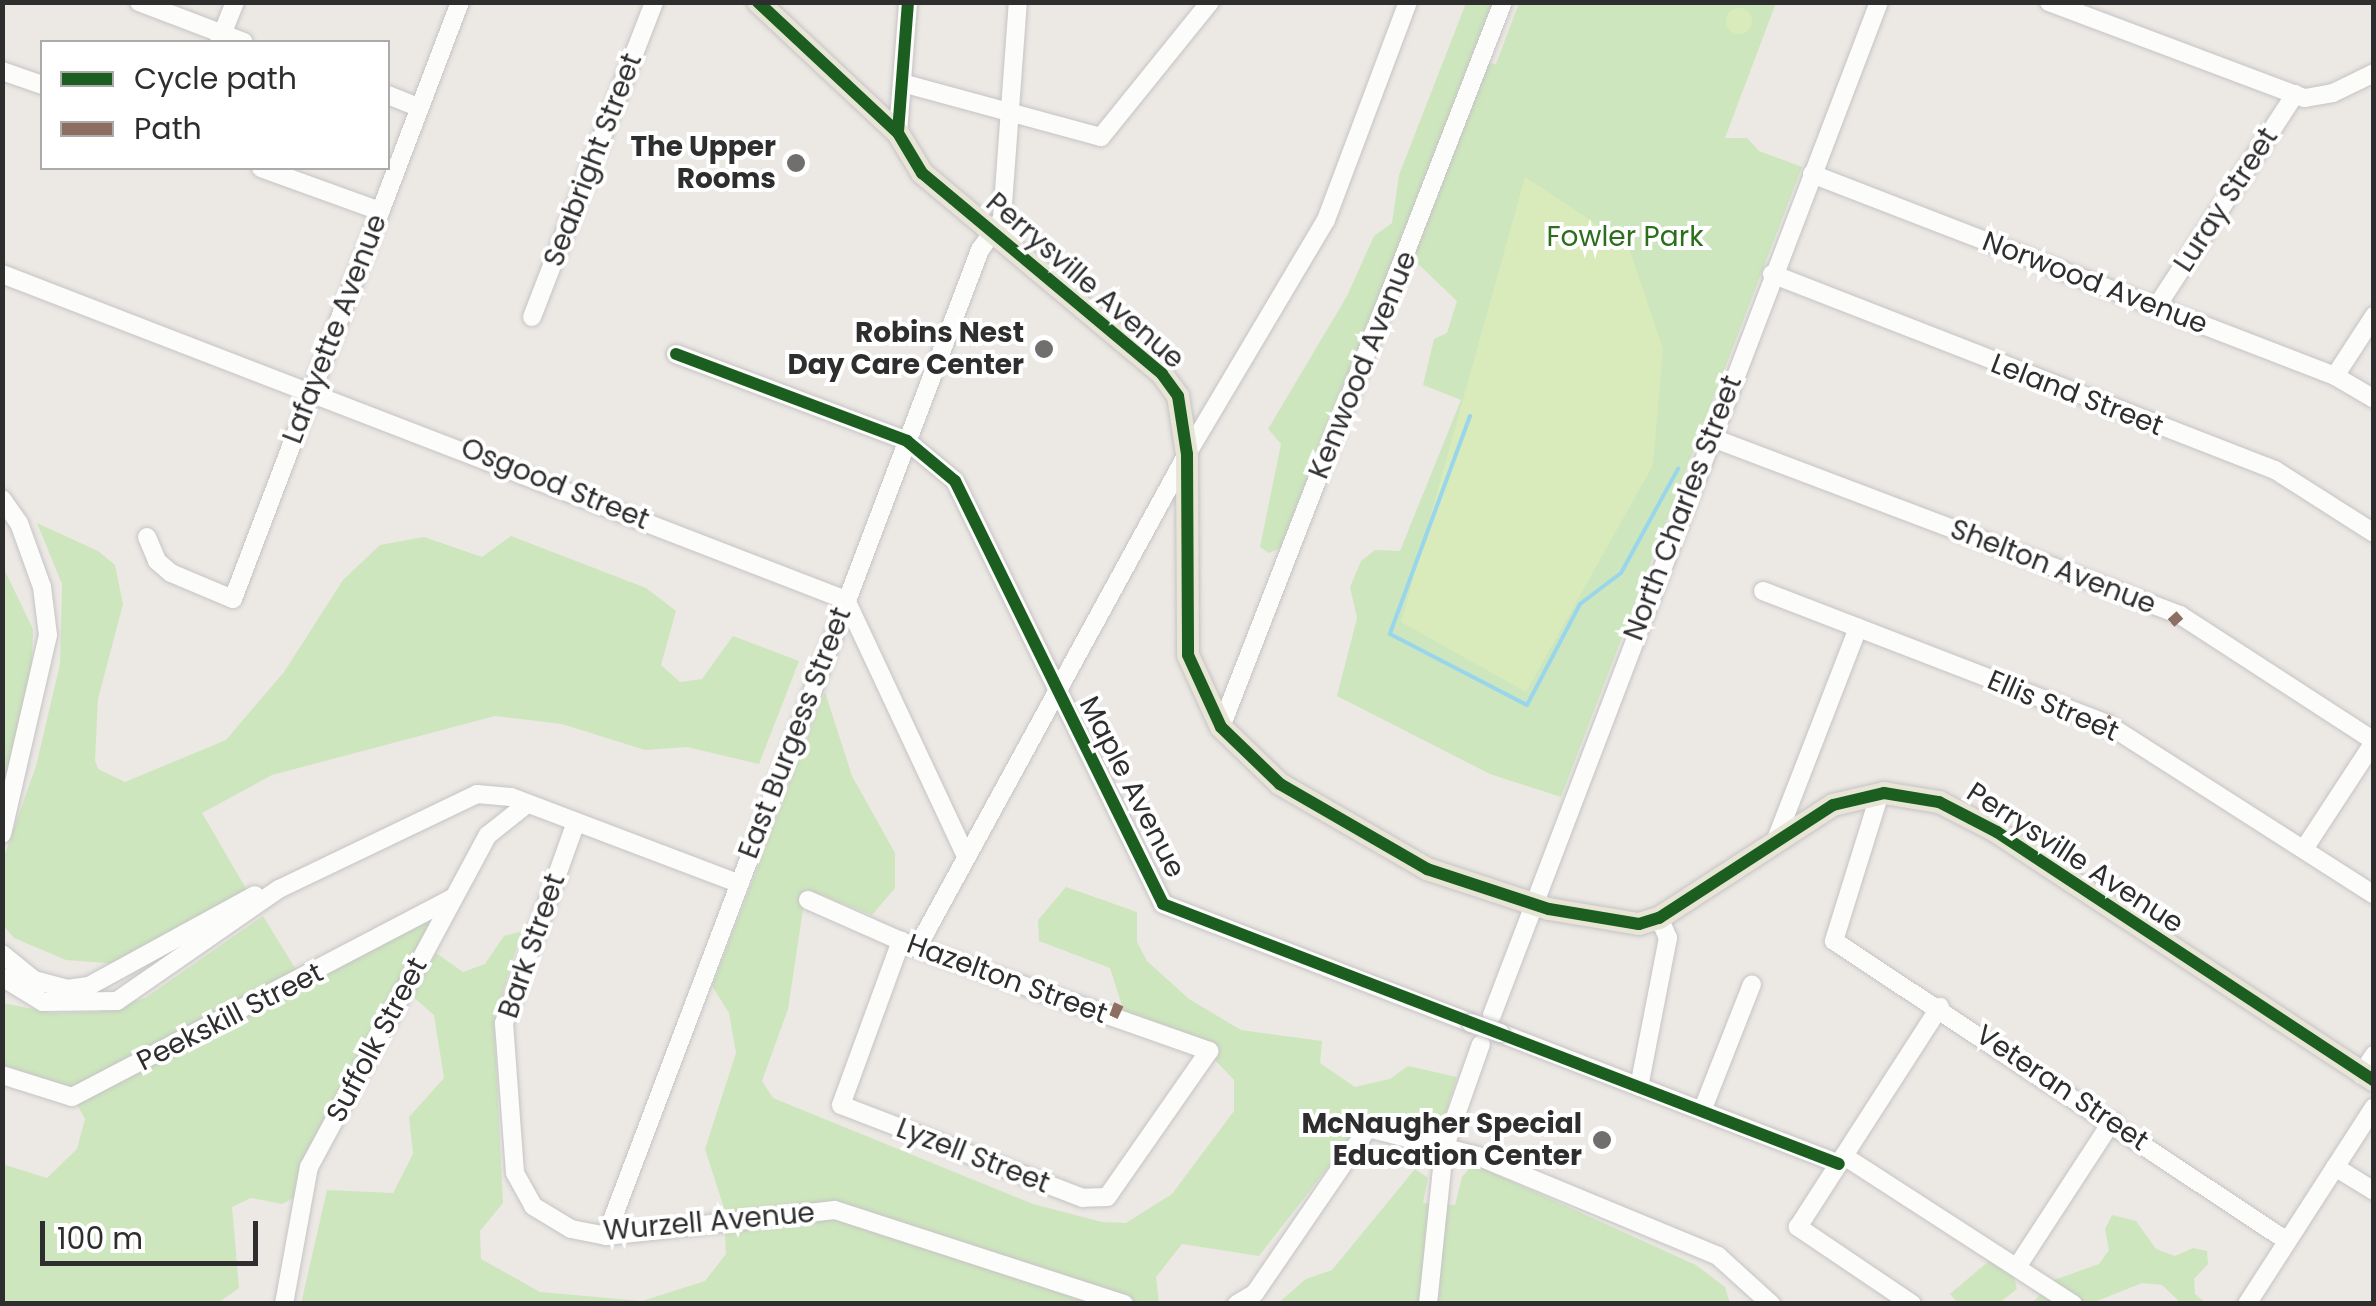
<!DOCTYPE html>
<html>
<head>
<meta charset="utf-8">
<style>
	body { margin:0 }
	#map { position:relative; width:2376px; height:1306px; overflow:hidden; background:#ece8e4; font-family:Poppins,sans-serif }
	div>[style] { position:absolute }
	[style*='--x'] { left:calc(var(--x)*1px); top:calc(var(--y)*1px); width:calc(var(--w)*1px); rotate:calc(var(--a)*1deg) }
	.green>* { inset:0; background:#cee6be }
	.pitch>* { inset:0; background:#d9eabb }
	.round { border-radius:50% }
	.stream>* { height:4px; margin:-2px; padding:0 2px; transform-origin:2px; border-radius:2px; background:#99d6ec }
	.roads { filter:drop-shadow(0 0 2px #c5c4c5) drop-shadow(0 0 2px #c5c4c5) }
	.minor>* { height:18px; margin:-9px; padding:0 9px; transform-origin:9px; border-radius:9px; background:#fcfcfb }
	.major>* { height:22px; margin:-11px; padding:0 11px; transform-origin:11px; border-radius:11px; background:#e8e4d6 }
	.bridges { filter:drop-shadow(0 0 2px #c5c4c5) drop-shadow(0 0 2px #c5c4c5) }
	.minor-bridge>* { height:18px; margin:-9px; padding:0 9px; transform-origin:9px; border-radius:9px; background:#fcfcfb }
	.quiet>* { height:10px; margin-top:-5px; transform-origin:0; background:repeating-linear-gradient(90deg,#8d6e63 0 20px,transparent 0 30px) }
	.cycleway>* { height:12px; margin:-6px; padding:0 6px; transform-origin:6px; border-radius:6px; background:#1b5e20 }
	.dots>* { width:28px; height:28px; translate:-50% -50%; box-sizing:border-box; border:5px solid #fff; border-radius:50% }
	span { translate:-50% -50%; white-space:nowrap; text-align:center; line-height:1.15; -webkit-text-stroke:8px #fff; paint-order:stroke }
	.poi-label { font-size:28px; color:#2e2e2e; font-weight:700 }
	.right { translate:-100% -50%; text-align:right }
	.street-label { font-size:28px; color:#2e2e2e }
	.park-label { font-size:28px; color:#2c6e1b }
	.frame { position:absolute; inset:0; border:5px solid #2e2e2e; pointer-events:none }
	.legend { position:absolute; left:40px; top:40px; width:350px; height:130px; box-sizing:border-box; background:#fff; border:2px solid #ababab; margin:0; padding:12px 18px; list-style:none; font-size:30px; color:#2e2e2e }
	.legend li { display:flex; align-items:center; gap:20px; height:50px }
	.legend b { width:50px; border:2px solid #ababab }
	.scale { position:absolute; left:40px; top:1221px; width:218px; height:45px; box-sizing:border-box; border:5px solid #2e2e2e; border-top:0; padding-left:12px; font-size:30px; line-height:35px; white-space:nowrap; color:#2e2e2e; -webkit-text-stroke:8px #fff; paint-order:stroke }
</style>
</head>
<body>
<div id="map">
	<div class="green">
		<div style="clip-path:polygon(1466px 3px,1495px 3px,1473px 61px,1496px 64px,1519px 3px,1776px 3px,1725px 138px,1747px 138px,1759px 151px,1802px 167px,1561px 797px,1490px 774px,1337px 696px,1357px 618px,1350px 587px,1361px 561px,1375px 550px,1400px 551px,1461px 400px,1423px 385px,1434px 339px,1447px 333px,1457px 301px,1415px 261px,1402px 263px,1339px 393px,1281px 548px,1269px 553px,1260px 547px,1281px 444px,1268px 429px,1347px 296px,1374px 236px,1392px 223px,1399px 175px)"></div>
		<div style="clip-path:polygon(37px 523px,98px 551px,115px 565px,123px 604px,98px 699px,95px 760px,98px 769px,125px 782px,226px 740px,284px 672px,343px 580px,380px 545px,424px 537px,482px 557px,511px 536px,646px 588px,676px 611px,661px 665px,680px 682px,702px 679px,733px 636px,799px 661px,759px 764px,687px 747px,645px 750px,562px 724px,495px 716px,272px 775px,202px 813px,248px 892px,120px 964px,66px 960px,14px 938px,3px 925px,2px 862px,36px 766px,60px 664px,62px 584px)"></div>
		<div style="clip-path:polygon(3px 567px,33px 629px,31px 695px,3px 795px)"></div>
		<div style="clip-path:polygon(825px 692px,852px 776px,895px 853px,895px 888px,872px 915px,806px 889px,788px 1009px,762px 1081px,773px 1098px,1033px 1204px,1102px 1222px,1126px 1223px,1172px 1194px,1234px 1111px,1234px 1080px,1197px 1041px,1125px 1015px,1110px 968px,1039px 941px,1038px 920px,1066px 887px,1137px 912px,1137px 942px,1147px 961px,1189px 999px,1241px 1030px,1322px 1041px,1320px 1063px,1355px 1087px,1390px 1079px,1408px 1066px,1457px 1077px,1438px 1137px,1364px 1121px,1259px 1256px,1182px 1244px,1156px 1277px,1159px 1303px,301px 1304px,327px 1190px,393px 1193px,413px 1154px,409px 1117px,444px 1078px,434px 1015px,412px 996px,436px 953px,463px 972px,485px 964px,504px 936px,522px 931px,494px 1020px,503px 1203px,480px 1231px,481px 1259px,540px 1292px,642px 1301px,705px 1281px,726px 1254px,723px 1205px,705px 1149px,736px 1053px,729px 1013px,712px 986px)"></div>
		<div style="clip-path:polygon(263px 916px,303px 981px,418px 922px,434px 924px,300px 1195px,282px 1204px,251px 1198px,232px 1207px,239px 1288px,218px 1303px,3px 1303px,2px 1164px,47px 1178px,77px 1149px,85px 1119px,69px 1090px,3px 1064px,3px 1003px,52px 1013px,97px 1012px,145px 998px)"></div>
		<div style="clip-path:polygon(1473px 1164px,1696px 1265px,1725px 1287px,1730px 1303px,1277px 1304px,1306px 1279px,1332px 1270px,1415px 1169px,1428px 1178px,1423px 1203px,1455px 1205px,1462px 1177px)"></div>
		<div style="clip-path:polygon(2112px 1215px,2136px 1221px,2156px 1249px,2175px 1256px,2193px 1248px,2207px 1251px,2208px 1264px,2194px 1279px,2195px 1294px,2206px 1303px,2181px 1303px,2162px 1285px,2142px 1283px,2092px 1303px,2031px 1304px,2054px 1280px,2099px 1264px,2109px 1250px,2105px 1229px)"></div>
		<div style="clip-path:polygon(1989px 1261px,2012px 1269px,2017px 1289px,1999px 1303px,1958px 1303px,1950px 1294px)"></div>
	</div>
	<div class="pitch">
		<div class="round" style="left:1726px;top:8px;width:26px;height:26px"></div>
		<div style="clip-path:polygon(1525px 177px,1628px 245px,1663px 349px,1653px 465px,1526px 692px,1401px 622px)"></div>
	</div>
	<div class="stream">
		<div style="--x:1470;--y:416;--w:232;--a:110.2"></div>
		<div style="--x:1390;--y:634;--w:154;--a:27.4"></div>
		<div style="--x:1527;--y:705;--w:114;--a:-62.3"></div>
		<div style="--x:1580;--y:604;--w:51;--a:-37.1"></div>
		<div style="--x:1621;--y:573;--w:119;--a:-61.3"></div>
	</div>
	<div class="roads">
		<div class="minor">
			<div style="--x:139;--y:2;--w:112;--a:20.9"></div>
			<div style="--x:2049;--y:2;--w:273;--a:20.6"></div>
			<div style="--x:2305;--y:98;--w:28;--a:-10"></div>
			<div style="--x:2333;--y:93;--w:46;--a:-26"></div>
			<div style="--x:219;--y:42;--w:43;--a:-68.2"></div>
			<div style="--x:2;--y:71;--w:42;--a:19.3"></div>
			<div style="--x:902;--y:83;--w:206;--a:15.2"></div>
			<div style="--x:1101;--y:137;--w:174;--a:-51.1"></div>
			<div style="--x:388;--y:95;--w:32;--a:22"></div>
			<div style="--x:898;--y:133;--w:131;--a:-85.6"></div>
			<div style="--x:261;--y:168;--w:127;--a:19.9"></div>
			<div style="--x:1812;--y:174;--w:561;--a:21.12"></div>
			<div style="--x:2335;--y:376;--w:45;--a:30.5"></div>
			<div style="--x:2;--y:274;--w:905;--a:21.12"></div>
			<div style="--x:846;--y:600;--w:278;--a:64.9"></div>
			<div style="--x:1772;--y:274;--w:540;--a:21.29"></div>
			<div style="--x:2275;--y:470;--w:117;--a:32.5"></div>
			<div style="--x:2157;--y:306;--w:253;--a:-56.9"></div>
			<div style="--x:532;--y:317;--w:338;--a:-68.8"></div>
			<div style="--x:676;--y:354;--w:247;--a:20.6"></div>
			<div style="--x:907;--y:441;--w:62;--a:39.8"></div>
			<div style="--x:955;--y:481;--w:471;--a:63.8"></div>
			<div style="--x:1163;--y:904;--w:330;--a:21.1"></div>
			<div style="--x:2335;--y:376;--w:72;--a:-57"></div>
			<div style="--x:1710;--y:437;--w:503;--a:20.74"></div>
			<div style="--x:2180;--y:615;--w:231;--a:33"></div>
			<div style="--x:2;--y:499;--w:29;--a:55"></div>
			<div style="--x:19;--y:523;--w:68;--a:70.2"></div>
			<div style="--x:42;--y:587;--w:48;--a:82.9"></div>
			<div style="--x:48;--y:635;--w:204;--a:103"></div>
			<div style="--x:147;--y:537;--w:26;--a:67"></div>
			<div style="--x:157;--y:561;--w:18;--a:41"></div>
			<div style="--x:171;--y:573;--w:67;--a:22.8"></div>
			<div style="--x:233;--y:599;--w:639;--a:-69.18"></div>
			<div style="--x:1763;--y:591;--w:369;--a:21.1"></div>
			<div style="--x:2107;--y:724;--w:316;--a:32.6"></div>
			<div style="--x:1221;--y:727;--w:778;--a:-68.75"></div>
			<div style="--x:1880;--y:793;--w:155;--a:107.3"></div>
			<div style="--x:1834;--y:941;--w:543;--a:33.51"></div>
			<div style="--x:576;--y:822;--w:214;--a:109.7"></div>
			<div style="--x:504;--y:1023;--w:150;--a:85.8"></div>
			<div style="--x:515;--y:1173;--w:38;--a:61"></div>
			<div style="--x:533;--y:1206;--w:44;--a:31.2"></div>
			<div style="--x:571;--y:1229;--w:36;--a:11"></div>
			<div style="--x:606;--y:1236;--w:230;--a:-6.5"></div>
			<div style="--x:835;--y:1210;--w:304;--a:18"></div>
			<div style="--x:1775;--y:842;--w:230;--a:-68.8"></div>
			<div style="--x:2304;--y:849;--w:128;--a:-56.8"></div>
			<div style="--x:808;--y:900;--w:102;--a:23.8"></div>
			<div style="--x:901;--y:941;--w:17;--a:24"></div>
			<div style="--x:917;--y:948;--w:310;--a:19.4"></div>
			<div style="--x:1209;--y:1051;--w:178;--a:124.9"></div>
			<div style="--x:1107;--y:1197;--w:24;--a:178"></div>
			<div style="--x:1083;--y:1198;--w:259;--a:-159"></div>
			<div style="--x:841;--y:1105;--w:175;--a:-69.9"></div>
			<div style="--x:917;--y:948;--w:563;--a:-61.34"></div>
			<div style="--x:1187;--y:454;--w:272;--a:-59.3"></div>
			<div style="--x:1326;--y:220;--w:233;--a:-69.4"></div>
			<div style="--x:2;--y:954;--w:41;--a:39.1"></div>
			<div style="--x:34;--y:980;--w:34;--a:15"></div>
			<div style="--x:67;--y:989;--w:22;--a:-8"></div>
			<div style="--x:89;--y:986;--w:189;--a:-28.7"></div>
			<div style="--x:2;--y:977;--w:48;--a:31.4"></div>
			<div style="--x:43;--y:1002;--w:74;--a:-0.8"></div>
			<div style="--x:117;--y:1001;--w:197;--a:-34.7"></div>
			<div style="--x:279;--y:889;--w:220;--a:-25.6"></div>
			<div style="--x:477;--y:794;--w:34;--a:5"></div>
			<div style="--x:511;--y:797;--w:242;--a:20.8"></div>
			<div style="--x:1492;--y:1015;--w:1084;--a:-69.09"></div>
			<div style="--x:1500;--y:1033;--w:363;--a:21.1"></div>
			<div style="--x:2;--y:1075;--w:73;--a:17.4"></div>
			<div style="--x:72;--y:1097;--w:429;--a:-27.6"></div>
			<div style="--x:2361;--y:1075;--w:24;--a:-57"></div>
			<div style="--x:1639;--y:1087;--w:152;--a:-79"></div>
			<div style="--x:1668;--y:938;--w:22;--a:-114"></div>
			<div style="--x:1702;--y:1111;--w:136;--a:-68.5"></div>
			<div style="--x:1844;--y:1156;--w:273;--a:32.9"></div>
			<div style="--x:2335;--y:1167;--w:46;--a:31.6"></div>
			<div style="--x:606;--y:1236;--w:1055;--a:-69.23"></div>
			<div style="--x:980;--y:250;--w:39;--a:-55"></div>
			<div style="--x:1002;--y:218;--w:217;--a:-85.8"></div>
			<div style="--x:2017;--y:1267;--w:174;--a:-56.9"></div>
			<div style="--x:284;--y:1304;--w:139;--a:-79.7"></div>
			<div style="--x:309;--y:1167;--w:377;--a:-61.7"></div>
			<div style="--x:488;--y:835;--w:50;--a:-38.5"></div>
			<div style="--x:1237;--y:1304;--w:21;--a:-31"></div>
			<div style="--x:1255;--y:1293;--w:200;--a:-55.6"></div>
			<div style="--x:1368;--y:1128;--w:113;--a:14.4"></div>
			<div style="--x:1477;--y:1156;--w:261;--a:22.5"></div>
			<div style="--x:1718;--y:1256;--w:72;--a:42.2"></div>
			<div style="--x:1428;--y:1304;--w:156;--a:-84.1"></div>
			<div style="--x:1444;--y:1149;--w:111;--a:-70.6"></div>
			<div style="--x:1912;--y:1304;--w:138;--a:-146"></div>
			<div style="--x:1798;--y:1227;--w:262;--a:-57.2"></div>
			<div style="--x:2247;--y:1304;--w:234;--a:-57.2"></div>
		</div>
		<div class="major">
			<div style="--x:758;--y:2;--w:192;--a:43.1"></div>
			<div style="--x:898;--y:133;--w:47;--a:59"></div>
			<div style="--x:922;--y:173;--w:313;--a:39.9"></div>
			<div style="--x:1162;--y:374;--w:27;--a:54"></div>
			<div style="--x:1178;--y:396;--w:59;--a:81.2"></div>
			<div style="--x:1187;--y:454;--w:201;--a:89.7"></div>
			<div style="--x:1188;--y:655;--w:79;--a:65.4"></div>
			<div style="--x:1221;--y:727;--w:82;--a:44"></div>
			<div style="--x:1280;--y:784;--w:170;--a:30"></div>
			<div style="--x:1427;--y:869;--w:128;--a:18.2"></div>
			<div style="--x:1549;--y:909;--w:91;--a:9.5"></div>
			<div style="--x:1639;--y:924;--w:21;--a:-17"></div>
			<div style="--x:1659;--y:918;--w:207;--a:-33"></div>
			<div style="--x:1833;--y:805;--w:52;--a:-13.2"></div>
			<div style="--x:1884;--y:793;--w:56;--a:9.3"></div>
			<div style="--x:1939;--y:802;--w:65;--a:27.3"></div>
			<div style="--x:1997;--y:832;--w:452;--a:33.4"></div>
		</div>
	</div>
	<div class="bridges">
		<div class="minor-bridge">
			<div style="--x:1471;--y:1023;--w:31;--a:19"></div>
		</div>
	</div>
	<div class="quiet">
		<div style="--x:2171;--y:623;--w:12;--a:-42"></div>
		<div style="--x:2101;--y:734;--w:26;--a:-54"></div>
		<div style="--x:2037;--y:841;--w:5;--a:-53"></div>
		<div style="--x:1113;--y:1017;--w:14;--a:-65"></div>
	</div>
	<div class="cycleway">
		<div style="--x:758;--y:2;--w:192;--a:43.1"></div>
		<div style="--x:908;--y:2;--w:131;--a:94.4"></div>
		<div style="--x:898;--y:133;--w:47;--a:59"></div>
		<div style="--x:922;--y:173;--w:313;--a:39.9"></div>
		<div style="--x:1162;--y:374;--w:27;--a:54"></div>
		<div style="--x:1178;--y:396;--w:59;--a:81.2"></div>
		<div style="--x:1187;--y:454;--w:201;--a:89.7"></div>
		<div style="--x:1188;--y:655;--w:79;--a:65.4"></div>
		<div style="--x:1221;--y:727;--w:82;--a:44"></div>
		<div style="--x:1280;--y:784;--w:170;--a:30"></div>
		<div style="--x:1427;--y:869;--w:128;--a:18.2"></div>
		<div style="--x:1549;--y:909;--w:91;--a:9.5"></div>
		<div style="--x:1639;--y:924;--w:21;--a:-17"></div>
		<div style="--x:1659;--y:918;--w:207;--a:-33"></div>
		<div style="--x:1833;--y:805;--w:52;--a:-13.2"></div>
		<div style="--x:1884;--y:793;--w:56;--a:9.3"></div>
		<div style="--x:1939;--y:802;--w:65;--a:27.3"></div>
		<div style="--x:1997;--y:832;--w:452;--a:33.4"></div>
		<div style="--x:676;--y:354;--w:247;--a:20.6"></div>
		<div style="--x:907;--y:441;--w:62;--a:39.8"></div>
		<div style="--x:955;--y:481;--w:471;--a:63.8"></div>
		<div style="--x:1163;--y:904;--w:724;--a:21.04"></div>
	</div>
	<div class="dots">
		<div style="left:796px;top:163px;background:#706f6e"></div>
		<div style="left:1044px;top:349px;background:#706f6e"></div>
		<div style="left:1602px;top:1140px;background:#706f6e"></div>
	</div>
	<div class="poi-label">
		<span class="right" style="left:776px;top:163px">The Upper<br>Rooms</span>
		<span class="right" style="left:1024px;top:349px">Robins Nest<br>Day Care Center</span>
		<span class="right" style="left:1582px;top:1140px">McNaugher Special<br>Education Center</span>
	</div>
	<div class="street-label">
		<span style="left:593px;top:160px;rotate:-69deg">Seabright Street</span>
		<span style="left:2226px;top:200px;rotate:-57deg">Luray Street</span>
		<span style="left:1085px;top:281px;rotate:41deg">Perrysville Avenue</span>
		<span style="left:2095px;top:283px;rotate:21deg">Norwood Avenue</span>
		<span style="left:335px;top:329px;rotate:-69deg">Lafayette Avenue</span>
		<span style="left:1363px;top:365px;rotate:-68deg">Kenwood Avenue</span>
		<span style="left:2077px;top:395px;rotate:21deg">Leland Street</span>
		<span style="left:555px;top:484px;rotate:22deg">Osgood Street</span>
		<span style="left:1683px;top:508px;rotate:-69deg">North Charles Street</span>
		<span style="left:2053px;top:567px;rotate:21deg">Shelton Avenue</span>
		<span style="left:2053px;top:706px;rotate:23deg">Ellis Street</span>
		<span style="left:795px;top:733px;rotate:-69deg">East Burgess Street</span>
		<span style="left:1132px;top:787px;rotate:63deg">Maple Avenue</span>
		<span style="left:2075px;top:858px;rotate:33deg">Perrysville Avenue</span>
		<span style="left:532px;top:946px;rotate:-71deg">Bark Street</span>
		<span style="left:1007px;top:979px;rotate:20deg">Hazelton Street</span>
		<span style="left:230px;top:1017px;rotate:-27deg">Peekskill Street</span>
		<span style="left:377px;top:1040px;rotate:-62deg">Suffolk Street</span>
		<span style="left:2062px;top:1088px;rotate:34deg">Veteran Street</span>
		<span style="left:973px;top:1156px;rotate:21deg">Lyzell Street</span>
		<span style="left:709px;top:1222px;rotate:-5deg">Wurzell Avenue</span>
	</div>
	<div class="park-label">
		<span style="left:1625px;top:237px">Fowler Park</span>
	</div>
	<div class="frame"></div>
	<ul class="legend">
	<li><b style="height:12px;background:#1b5e20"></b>Cycle path</li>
	<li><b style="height:12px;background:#8d6e63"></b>Path</li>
	</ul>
	<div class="scale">100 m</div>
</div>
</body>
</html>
